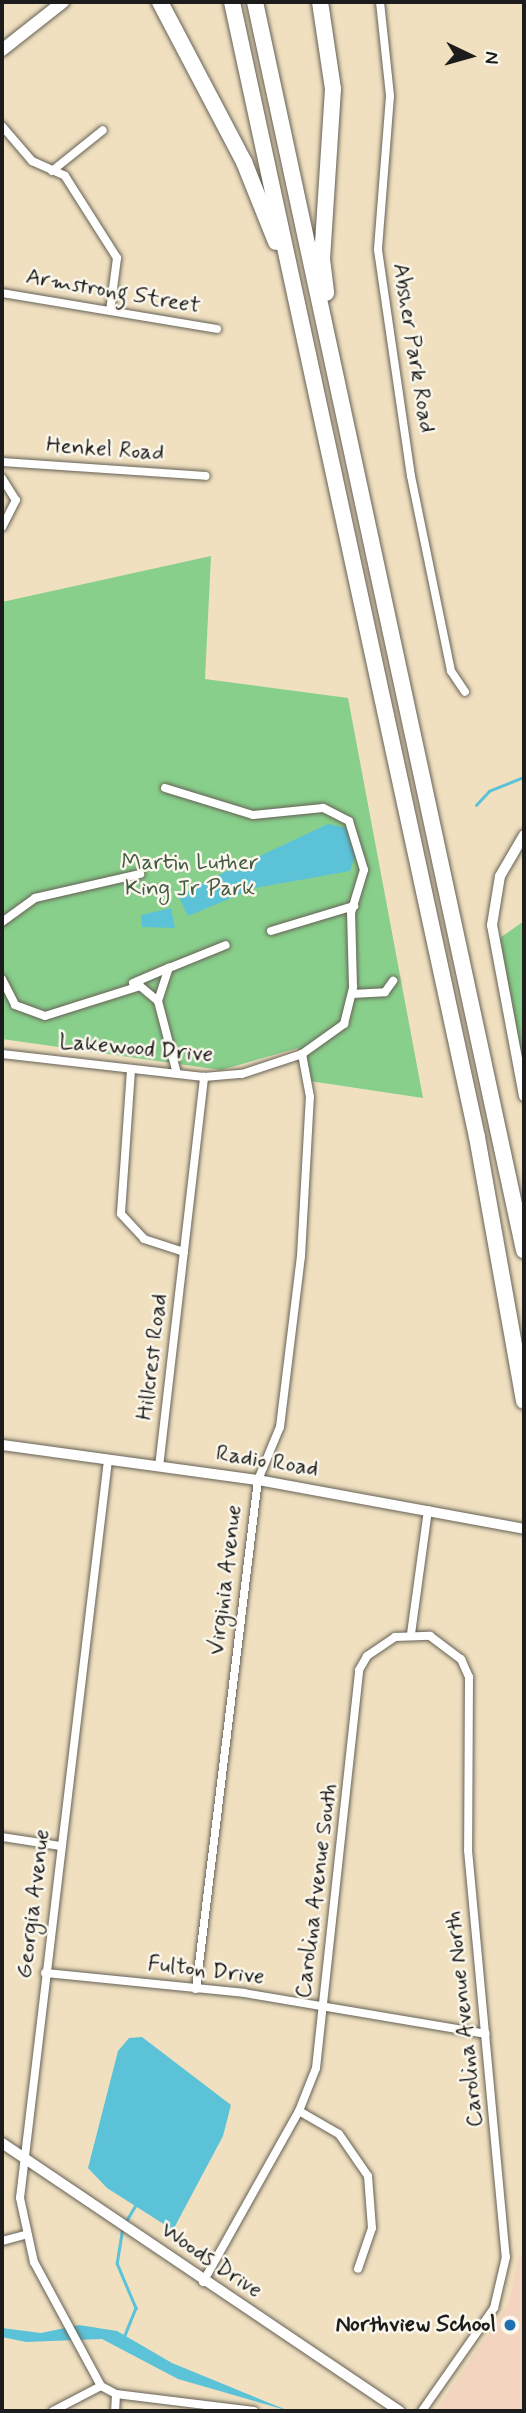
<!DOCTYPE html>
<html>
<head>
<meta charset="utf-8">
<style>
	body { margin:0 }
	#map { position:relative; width:526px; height:2413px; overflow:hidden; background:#f0e0c0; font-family:Mynerve,sans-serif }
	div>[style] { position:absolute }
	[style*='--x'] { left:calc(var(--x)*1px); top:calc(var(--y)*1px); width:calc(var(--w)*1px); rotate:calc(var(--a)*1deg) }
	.built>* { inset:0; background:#f3d4bf }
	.green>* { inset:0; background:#88cf8b }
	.water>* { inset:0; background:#5bc2d8 }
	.stream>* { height:2.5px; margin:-1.25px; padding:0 1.25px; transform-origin:1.25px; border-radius:1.25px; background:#5bc2d8 }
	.roads { filter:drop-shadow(0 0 2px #666155) drop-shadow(0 0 2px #666155) }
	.minor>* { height:8px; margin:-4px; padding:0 4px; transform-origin:4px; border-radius:4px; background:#fff }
	.tertiary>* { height:10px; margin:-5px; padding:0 5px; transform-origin:5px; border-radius:5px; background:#fff }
	.secondary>* { height:12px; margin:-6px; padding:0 6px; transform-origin:6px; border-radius:6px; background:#fff }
	.motorway>* { height:16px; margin:-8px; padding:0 8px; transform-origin:8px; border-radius:8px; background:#fff }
	.dots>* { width:19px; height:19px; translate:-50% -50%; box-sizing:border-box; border:4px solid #fbf7ec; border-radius:50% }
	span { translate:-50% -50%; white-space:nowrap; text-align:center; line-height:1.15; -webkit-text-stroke:5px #fbf7ec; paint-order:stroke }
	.street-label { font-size:23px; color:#1c1c1c }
	.park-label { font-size:23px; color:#425b43 }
	.poi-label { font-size:23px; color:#1c1c1c; font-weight:700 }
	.right { translate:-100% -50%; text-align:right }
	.frame { position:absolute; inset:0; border:4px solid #1c1c1c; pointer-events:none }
	.north { position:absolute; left:435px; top:21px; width:70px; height:70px; -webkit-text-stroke:5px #fbf7ec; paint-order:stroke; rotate:95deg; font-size:19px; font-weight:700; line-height:28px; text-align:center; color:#1c1c1c }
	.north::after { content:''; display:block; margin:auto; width:24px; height:32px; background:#1c1c1c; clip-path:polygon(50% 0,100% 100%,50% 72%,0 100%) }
</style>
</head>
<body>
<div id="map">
	<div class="built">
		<div style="clip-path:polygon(519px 2256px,524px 2256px,524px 2411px,436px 2411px,509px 2303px)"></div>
	</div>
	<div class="green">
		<div style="clip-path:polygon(211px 556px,205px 679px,348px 698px,423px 1098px,303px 1080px,298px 1048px,221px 1070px,2px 1039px,2px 602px)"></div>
		<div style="clip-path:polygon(524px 921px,524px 1076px,494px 942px)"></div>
	</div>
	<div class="water">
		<div style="clip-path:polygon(328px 824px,346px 828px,355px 856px,350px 871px,255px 888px,188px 916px,179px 897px,198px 885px)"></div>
		<div style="clip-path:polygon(171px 908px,175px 928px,142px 927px,141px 915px)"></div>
		<div style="clip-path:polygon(142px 2037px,231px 2105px,223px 2136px,173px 2230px,107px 2188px,88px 2168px,118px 2051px,129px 2038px)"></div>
		<div style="clip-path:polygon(79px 2325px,117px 2331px,172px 2363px,289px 2411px,178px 2379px,102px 2339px,26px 2342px,2px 2337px,2px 2328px,41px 2333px)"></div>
	</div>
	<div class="stream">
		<div style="--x:476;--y:805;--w:19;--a:-47"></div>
		<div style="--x:489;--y:791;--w:38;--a:-22"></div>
		<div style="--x:126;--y:2221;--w:17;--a:-59"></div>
		<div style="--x:123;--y:2227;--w:36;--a:99"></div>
		<div style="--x:117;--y:2263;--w:49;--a:67.1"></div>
		<div style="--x:136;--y:2308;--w:31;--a:112"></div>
	</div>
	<div class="roads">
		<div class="minor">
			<div style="--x:380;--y:2;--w:95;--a:83.9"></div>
			<div style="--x:390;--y:96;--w:154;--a:94.5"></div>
			<div style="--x:378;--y:250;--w:228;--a:81.7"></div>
			<div style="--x:411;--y:476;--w:199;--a:78.4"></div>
			<div style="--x:451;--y:671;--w:25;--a:56"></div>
			<div style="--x:2;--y:126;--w:46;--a:49.4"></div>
			<div style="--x:32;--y:161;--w:36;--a:24"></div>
			<div style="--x:65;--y:176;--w:97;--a:57.6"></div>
			<div style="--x:117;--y:258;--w:53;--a:97.5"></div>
			<div style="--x:52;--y:171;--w:65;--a:-38.8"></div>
			<div style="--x:2;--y:293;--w:218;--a:9.5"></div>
			<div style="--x:2;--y:462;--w:204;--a:3.9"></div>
			<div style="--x:2;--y:478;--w:26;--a:58"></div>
			<div style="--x:16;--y:500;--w:30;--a:117"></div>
			<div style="--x:2;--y:922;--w:41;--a:-36"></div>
			<div style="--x:35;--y:898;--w:108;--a:-12.9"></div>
			<div style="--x:271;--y:931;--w:87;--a:-16.8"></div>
			<div style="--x:2;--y:979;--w:29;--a:63"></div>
			<div style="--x:15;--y:1005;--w:32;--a:20"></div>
			<div style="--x:45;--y:1016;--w:100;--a:-17.5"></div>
			<div style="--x:140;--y:986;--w:23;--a:40"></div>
			<div style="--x:158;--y:1001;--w:75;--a:75.4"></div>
			<div style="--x:133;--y:983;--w:39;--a:-23"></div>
			<div style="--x:352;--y:994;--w:33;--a:-3"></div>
			<div style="--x:385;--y:992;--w:14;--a:-54"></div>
			<div style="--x:158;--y:1001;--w:35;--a:-72"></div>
			<div style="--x:169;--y:968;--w:61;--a:-22"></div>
			<div style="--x:2;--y:1054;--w:203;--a:6.5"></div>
			<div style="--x:204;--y:1077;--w:38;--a:-5"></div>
			<div style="--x:242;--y:1074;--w:63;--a:-18.4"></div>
			<div style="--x:302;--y:1054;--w:52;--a:-35.5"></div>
			<div style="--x:344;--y:1024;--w:38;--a:-76"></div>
			<div style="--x:353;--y:987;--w:74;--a:-91.5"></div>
			<div style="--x:351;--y:913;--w:45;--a:-73.2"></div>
			<div style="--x:364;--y:870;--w:51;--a:-107"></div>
			<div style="--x:349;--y:821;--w:29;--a:-153"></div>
			<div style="--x:323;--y:808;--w:70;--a:174.3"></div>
			<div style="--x:253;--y:815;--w:92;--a:-162.9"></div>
			<div style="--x:131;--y:1070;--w:144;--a:94"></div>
			<div style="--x:121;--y:1214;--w:34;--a:47"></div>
			<div style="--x:144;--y:1239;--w:42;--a:18"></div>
			<div style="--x:108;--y:1460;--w:743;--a:96.8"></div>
			<div style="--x:20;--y:2198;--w:66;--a:77.7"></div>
			<div style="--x:34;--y:2262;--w:141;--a:61.6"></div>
			<div style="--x:101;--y:2386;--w:17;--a:28"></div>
			<div style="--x:116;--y:2394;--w:17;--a:93"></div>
			<div style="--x:159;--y:1467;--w:393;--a:-83.4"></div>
			<div style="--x:411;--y:1634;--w:125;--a:-82.2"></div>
			<div style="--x:2;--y:1837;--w:60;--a:8.7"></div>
			<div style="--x:45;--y:1973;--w:200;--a:5.7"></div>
			<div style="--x:244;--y:1993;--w:245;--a:9.6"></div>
			<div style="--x:196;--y:1989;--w:513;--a:-83.06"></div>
			<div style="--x:258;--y:1480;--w:57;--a:-67.5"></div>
			<div style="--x:280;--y:1427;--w:172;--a:-83"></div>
			<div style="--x:301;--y:1256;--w:159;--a:-86.8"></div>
			<div style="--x:310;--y:1097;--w:44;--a:-100.5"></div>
			<div style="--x:299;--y:2111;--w:46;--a:29.9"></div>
			<div style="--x:339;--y:2134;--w:51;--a:55.4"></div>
			<div style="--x:368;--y:2176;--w:52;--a:85.6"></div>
			<div style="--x:372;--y:2228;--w:43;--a:108.9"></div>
			<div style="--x:2;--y:2241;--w:24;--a:-15"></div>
			<div style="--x:203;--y:2282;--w:196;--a:-60.7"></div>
			<div style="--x:299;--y:2111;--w:46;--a:-68.4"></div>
			<div style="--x:316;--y:2068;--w:400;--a:-83.8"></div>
			<div style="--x:359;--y:1670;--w:16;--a:-60"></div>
			<div style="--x:367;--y:1656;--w:34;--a:-34"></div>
			<div style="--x:395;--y:1637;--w:35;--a:-2"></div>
			<div style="--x:430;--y:1636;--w:39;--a:37"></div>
			<div style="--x:461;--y:1659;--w:20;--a:66"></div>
			<div style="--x:469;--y:1677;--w:173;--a:90.3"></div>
			<div style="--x:468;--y:1850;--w:409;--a:84.7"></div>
			<div style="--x:506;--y:2257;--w:52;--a:103.2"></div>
			<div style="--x:494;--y:2308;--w:126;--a:125"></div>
			<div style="--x:116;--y:2394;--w:139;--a:7"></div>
			<div style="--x:53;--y:2411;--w:54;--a:-27.5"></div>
		</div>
		<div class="tertiary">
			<div style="--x:524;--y:835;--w:48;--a:120.3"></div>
			<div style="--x:500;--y:876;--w:50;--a:99.3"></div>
			<div style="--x:492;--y:925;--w:174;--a:79.4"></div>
			<div style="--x:2;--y:1445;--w:258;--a:7.8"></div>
			<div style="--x:258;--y:1480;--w:270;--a:10.4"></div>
			<div style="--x:2;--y:2143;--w:480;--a:34"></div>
		</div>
		<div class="secondary">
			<div style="--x:2;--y:50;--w:78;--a:-38.2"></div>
		</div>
		<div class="motorway">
			<div style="--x:160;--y:2;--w:181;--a:62.3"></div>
			<div style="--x:244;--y:162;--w:86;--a:68.2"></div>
			<div style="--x:232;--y:2;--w:1161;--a:77.82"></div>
			<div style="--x:477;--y:1137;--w:268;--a:79.9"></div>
			<div style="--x:255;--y:2;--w:1277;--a:77.84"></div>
			<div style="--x:320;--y:2;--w:88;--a:81.5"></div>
			<div style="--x:333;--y:89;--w:170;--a:93.7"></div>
			<div style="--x:322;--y:259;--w:34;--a:83"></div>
		</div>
	</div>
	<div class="dots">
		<div style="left:510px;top:2325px;background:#1f6fb2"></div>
	</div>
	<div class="street-label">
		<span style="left:113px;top:292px;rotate:10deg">Armstrong Street</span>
		<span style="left:413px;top:348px;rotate:81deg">Absher Park Road</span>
		<span style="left:105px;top:450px;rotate:4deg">Henkel Road</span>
		<span style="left:136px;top:1049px;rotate:5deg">Lakewood Drive</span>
		<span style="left:153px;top:1357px;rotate:-83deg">Hillcrest Road</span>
		<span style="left:267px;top:1462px;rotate:9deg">Radio Road</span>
		<span style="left:226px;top:1580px;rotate:-83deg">Virginia Avenue</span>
		<span style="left:317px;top:1891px;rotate:-83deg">Carolina Avenue South</span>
		<span style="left:34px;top:1904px;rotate:-83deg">Georgia Avenue</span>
		<span style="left:206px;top:1971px;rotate:7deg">Fulton Drive</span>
		<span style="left:465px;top:2019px;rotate:-96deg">Carolina Avenue North</span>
		<span style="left:211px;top:2261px;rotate:34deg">Woods Drive</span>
	</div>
	<div class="park-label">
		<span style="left:190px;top:876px">Martin Luther<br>King Jr Park</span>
	</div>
	<div class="poi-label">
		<span class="right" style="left:496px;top:2325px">Northview School</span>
	</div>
	<div class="frame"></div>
	<div class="north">N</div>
</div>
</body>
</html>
